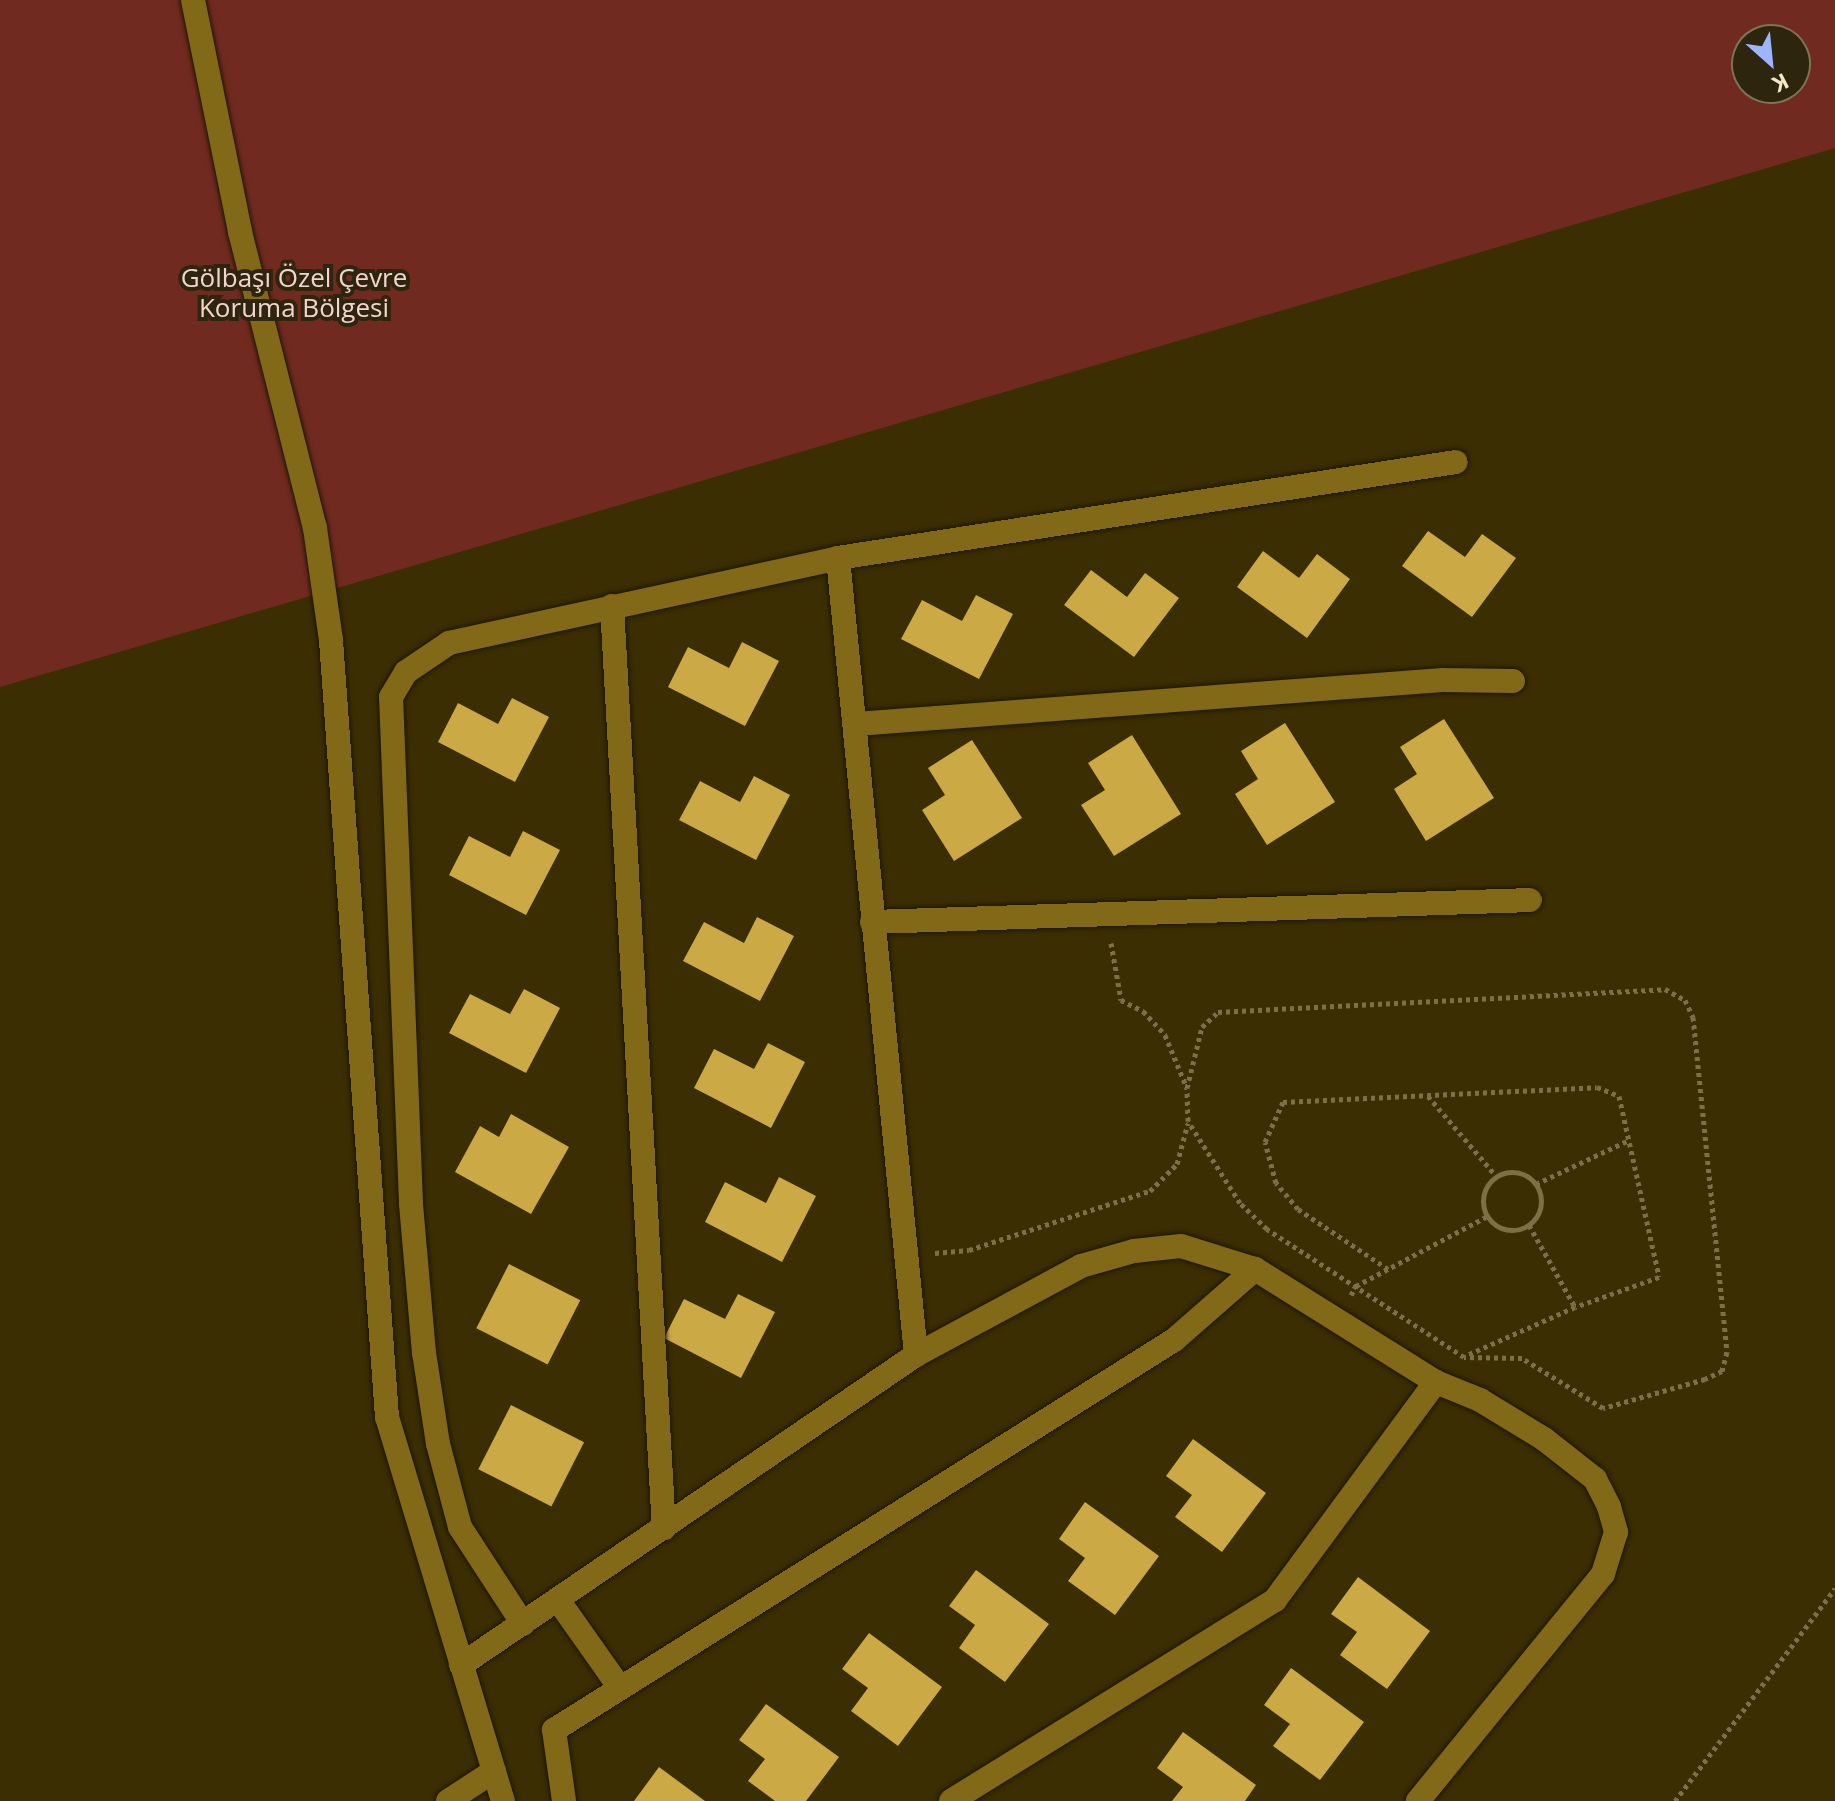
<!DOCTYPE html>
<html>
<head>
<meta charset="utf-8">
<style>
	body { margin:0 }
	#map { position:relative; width:1835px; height:1801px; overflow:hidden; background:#3b2e03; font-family:"Open Sans",sans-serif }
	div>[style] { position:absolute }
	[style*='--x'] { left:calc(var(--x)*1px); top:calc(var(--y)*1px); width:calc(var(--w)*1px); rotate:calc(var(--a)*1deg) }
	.green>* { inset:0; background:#712a20 }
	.building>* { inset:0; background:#cbaa45; transform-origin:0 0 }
	.path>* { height:5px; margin-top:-2.5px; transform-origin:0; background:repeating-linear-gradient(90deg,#7c7047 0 4px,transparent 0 8px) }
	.path>.ring { margin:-2.5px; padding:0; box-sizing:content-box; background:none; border:5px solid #7c7047; border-radius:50% }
	.roads { filter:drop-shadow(0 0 2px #1e1701) drop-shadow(0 0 2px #1e1701) }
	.lane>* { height:24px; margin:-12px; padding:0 12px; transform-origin:12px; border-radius:12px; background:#816917 }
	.street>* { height:24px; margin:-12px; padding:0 12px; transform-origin:12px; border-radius:12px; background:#816917 }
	span { translate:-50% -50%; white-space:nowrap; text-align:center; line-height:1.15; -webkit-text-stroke:8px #2d250d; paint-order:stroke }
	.park-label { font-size:26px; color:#f3d3cd }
	.north { position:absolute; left:1731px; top:24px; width:80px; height:80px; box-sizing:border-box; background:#2d250d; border:2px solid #7d7356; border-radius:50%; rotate:153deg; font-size:22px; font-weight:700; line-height:32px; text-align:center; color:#f4e8c3 }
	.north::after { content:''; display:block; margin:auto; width:28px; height:36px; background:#9eb4fd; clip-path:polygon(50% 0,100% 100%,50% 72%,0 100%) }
</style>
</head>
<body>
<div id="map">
	<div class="green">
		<div style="clip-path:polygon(evenodd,0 0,1835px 0,1835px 148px,0 687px,0 0,1747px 40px,1795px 40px,1795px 88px,1747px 88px,1747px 40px)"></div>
	</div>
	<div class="building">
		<div style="clip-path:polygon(1428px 531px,1465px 557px,1482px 534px,1516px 558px,1472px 617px,1402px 566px)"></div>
		<div style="clip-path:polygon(1263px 551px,1299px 578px,1317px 554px,1350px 579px,1307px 638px,1237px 587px)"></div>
		<div style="clip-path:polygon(1091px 570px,1127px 597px,1145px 573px,1179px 598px,1134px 657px,1064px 605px)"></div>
		<div style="clip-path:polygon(976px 595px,1013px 614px,979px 679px,901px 639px,922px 600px,962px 621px)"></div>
		<div style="clip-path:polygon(742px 642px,779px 661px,745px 726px,668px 687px,688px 647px,729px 668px)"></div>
		<div style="clip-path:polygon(512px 698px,549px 717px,515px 782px,438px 742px,458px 703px,498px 724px)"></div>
		<div style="clip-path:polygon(1444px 719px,1494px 798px,1426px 841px,1394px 789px,1417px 774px,1400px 747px)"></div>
		<div style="clip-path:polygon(1285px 723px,1335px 802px,1267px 845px,1235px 794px,1258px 779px,1241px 751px)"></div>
		<div style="clip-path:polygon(1132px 735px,1181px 814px,1114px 856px,1081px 805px,1105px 790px,1088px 763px)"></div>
		<div style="clip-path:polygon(972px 740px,1022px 818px,954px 861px,922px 810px,945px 795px,928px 768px)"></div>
		<div style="clip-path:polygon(754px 776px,790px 795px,756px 860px,679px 820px,700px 781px,740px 802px)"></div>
		<div style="clip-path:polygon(523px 831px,560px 850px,526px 915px,449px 875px,469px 836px,510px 857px)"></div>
		<div style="clip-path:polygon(757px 917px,794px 936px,760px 1001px,683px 961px,704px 922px,744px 943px)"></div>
		<div style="clip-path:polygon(524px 989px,560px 1008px,526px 1073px,449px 1033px,470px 994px,510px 1014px)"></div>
		<div style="clip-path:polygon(768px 1043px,805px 1062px,771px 1128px,694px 1088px,714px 1049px,754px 1069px)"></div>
		<div style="clip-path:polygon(511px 1114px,569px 1147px,531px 1214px,455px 1172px,480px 1126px,499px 1137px)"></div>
		<div style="clip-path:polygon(779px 1177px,816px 1196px,782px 1262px,705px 1222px,725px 1182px,766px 1203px)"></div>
		<div style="left:509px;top:1264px;width:80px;height:72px;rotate:27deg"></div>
		<div style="clip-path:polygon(738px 1294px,775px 1312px,741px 1378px,664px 1338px,684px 1299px,725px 1319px)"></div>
		<div style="left:511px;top:1405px;width:82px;height:72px;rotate:27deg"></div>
		<div style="clip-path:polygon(1193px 1439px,1266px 1493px,1222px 1552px,1175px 1517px,1192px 1495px,1166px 1476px)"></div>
		<div style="clip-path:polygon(1085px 1502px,1159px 1556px,1115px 1615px,1068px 1581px,1085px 1558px,1059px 1539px)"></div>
		<div style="clip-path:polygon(976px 1570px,1049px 1624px,1005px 1682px,959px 1648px,975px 1625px,949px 1606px)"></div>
		<div style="clip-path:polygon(1358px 1577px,1430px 1631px,1387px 1689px,1340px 1655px,1357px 1632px,1331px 1614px)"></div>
		<div style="clip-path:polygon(869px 1633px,942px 1687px,898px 1746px,851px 1711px,868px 1688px,842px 1669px)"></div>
		<div style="clip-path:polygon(1291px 1668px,1364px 1722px,1320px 1780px,1273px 1746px,1290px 1724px,1264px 1705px)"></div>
		<div style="clip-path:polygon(766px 1704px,839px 1757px,806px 1801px,775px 1801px,748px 1781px,765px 1759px,739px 1740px)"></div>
		<div style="clip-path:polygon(1183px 1732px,1256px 1785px,1245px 1801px,1172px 1801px,1183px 1787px,1157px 1768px)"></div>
		<div style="clip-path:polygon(659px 1767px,705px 1801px,634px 1801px)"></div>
	</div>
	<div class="path">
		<div style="--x:1111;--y:943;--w:58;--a:80"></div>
		<div style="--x:1121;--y:1000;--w:25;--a:27"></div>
		<div style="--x:1143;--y:1011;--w:33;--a:47"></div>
		<div style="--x:1165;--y:1035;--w:57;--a:67.5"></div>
		<div style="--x:1665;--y:989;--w:23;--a:29"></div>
		<div style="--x:1685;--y:1000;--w:19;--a:65"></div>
		<div style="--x:1693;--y:1017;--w:337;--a:84.2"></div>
		<div style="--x:1727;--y:1352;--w:20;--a:105"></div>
		<div style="--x:1722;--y:1371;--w:19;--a:155"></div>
		<div style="--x:1705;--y:1379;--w:106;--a:164.1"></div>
		<div style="--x:1603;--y:1408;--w:95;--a:-148.3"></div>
		<div style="--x:1522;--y:1358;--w:58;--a:-179"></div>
		<div style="--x:1464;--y:1357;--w:235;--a:-147"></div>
		<div style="--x:1267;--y:1229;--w:37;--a:-136"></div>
		<div style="--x:1240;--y:1203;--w:97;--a:-122.4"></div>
		<div style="--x:1188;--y:1121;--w:33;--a:-92"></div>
		<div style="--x:1187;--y:1088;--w:63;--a:-76.2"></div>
		<div style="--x:1202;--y:1027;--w:22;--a:-43"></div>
		<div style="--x:1218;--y:1012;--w:448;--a:-2.9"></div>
		<div style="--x:1428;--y:1096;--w:105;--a:49.6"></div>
		<div class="ring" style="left:1483px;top:1172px;width:53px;height:53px"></div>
		<div style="--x:1536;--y:1184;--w:103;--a:-25.3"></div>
		<div style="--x:1529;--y:1225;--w:94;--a:60.7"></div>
		<div style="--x:935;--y:1253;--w:34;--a:-5"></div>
		<div style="--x:969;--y:1250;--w:190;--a:-18.1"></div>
		<div style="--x:1150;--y:1191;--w:38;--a:-45"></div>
		<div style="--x:1177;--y:1164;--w:42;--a:-75"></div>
		<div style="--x:1388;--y:1269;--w:108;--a:-146.3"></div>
		<div style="--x:1298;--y:1209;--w:34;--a:-130"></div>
		<div style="--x:1276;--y:1183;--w:42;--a:-105"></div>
		<div style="--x:1265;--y:1142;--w:44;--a:-65.8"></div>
		<div style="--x:1283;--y:1102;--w:314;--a:-2.7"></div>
		<div style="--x:1597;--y:1087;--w:24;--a:22"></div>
		<div style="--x:1619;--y:1096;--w:185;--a:77.5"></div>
		<div style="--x:1659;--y:1277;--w:89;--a:160.3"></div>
		<div style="--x:1575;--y:1307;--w:118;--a:156"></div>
		<div style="--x:1351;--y:1295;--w:10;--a:-61"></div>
		<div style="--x:1356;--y:1286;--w:147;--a:-28"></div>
		<div style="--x:1675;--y:1801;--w:266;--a:-53"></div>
	</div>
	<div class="roads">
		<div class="lane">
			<div style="--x:558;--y:1600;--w:108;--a:54.8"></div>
		</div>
		<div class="street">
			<div style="--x:193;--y:0;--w:237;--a:78.5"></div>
			<div style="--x:240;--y:232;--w:305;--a:75.8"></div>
			<div style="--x:315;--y:528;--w:113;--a:81.9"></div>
			<div style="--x:331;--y:640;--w:779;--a:85.88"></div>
			<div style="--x:387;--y:1417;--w:401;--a:73.2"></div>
			<div style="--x:838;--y:558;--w:801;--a:84.41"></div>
			<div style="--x:612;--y:606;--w:924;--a:86.78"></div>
			<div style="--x:856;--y:724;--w:588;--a:-4.29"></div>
			<div style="--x:1442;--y:680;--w:71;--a:0.8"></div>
			<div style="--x:872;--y:922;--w:658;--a:-1.91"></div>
			<div style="--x:523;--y:1624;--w:116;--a:-123"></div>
			<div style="--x:460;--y:1527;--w:86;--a:-104.8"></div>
			<div style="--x:438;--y:1444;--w:92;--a:-98.7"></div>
			<div style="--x:424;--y:1353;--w:151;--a:-95"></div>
			<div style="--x:411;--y:1203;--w:506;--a:-92.26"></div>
			<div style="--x:391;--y:697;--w:29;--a:-59"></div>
			<div style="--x:406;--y:672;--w:52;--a:-34"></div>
			<div style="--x:449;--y:643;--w:398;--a:-12.3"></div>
			<div style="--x:838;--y:558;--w:625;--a:-8.83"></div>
			<div style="--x:461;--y:1665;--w:551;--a:-34.27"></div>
			<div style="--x:916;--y:1355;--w:187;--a:-28.3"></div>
			<div style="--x:1081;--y:1266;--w:55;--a:-15.8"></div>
			<div style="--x:1134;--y:1251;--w:47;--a:-6.1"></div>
			<div style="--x:1181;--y:1246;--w:77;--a:17.3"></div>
			<div style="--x:1255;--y:1269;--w:213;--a:32"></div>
			<div style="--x:1436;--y:1382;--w:48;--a:22.2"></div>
			<div style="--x:1480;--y:1400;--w:75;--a:31.4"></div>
			<div style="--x:1544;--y:1439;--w:65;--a:38.1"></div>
			<div style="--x:1595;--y:1479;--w:31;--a:63"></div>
			<div style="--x:1609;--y:1507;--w:26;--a:74"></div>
			<div style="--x:1616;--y:1532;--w:44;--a:107.2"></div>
			<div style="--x:1603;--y:1574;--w:293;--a:129.2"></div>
			<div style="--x:448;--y:1801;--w:55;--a:-33.1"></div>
			<div style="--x:564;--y:1801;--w:72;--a:-98"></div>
			<div style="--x:554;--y:1730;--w:732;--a:-32.17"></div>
			<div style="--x:1174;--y:1340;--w:108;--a:-41.2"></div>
			<div style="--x:951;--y:1801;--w:381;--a:-31.8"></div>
			<div style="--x:1275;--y:1600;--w:271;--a:-53.6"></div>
		</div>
	</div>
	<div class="park-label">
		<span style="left:294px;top:293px">Gölbaşı Özel Çevre<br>Koruma Bölgesi</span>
	</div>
	<div class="north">K</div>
</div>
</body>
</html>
